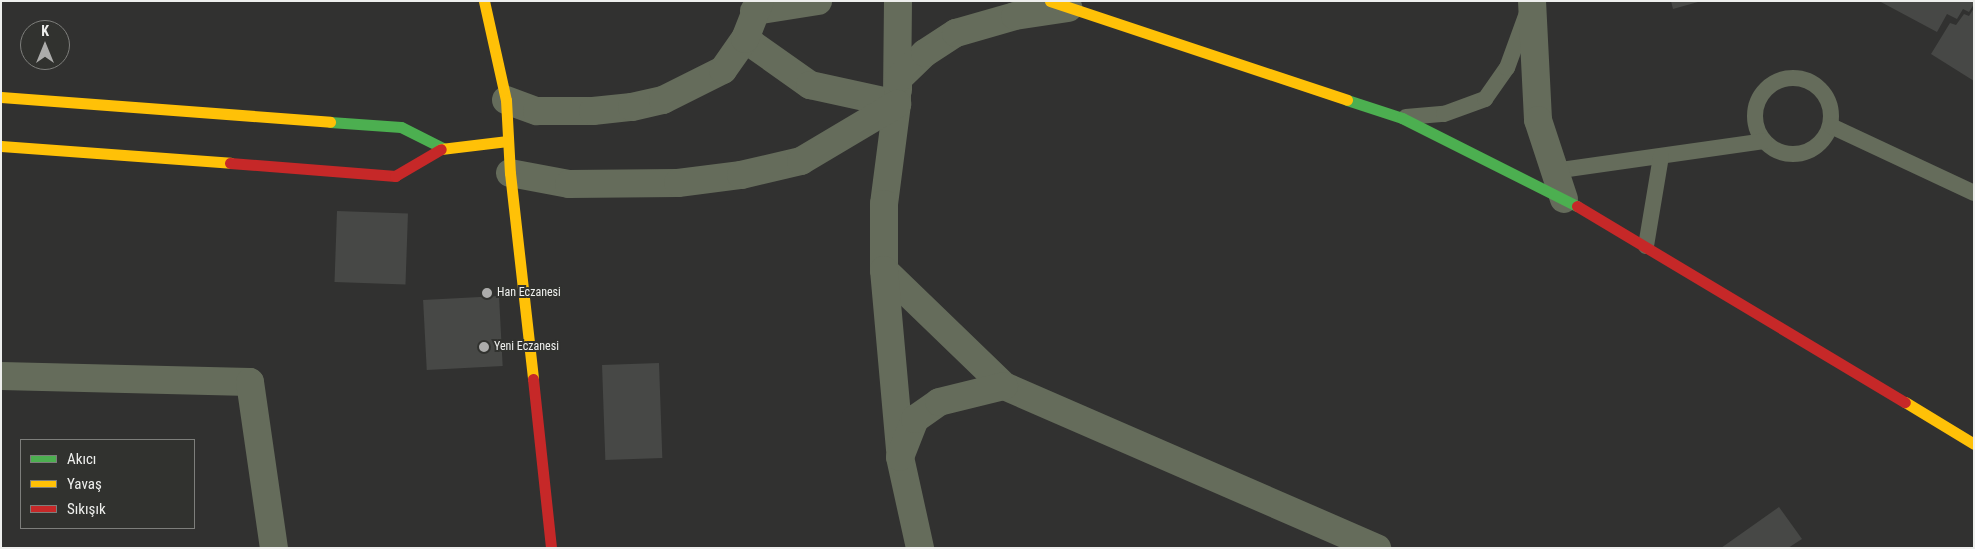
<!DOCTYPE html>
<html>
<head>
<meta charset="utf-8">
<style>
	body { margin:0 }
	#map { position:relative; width:1975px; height:549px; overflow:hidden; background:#313130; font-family:"Roboto Condensed",sans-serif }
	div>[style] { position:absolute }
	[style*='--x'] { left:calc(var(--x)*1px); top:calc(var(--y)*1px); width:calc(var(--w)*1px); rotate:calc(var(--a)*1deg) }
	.building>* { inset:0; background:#474846; transform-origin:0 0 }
	.lane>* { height:16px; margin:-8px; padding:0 8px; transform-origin:8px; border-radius:8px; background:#656c5b }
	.lane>.ring { margin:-8px; padding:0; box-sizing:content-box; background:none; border:16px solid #656c5b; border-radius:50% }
	.street>* { height:28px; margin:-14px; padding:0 14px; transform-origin:14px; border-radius:14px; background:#656c5b }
	.fast>* { height:11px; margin:-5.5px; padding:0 5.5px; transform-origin:5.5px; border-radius:5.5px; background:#4caf50 }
	.slow>* { height:11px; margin:-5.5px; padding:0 5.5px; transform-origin:5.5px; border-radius:5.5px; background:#ffc107 }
	.jam>* { height:11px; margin:-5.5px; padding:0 5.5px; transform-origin:5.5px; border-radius:5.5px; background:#c62828 }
	.dots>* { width:14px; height:14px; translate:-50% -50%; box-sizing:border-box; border:2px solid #31322f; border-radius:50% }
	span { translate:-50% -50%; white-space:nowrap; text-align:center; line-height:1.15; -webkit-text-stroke:4px #31322f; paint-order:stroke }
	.poi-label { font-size:12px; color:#eeefed }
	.left { translate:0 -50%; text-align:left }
	.frame { position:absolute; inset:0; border:2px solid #eeefed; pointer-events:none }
	.legend { position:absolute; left:20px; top:439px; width:175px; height:90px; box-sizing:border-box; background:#31322f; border:1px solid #7d7e7b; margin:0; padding:6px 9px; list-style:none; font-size:15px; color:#eeefed }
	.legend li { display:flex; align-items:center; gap:10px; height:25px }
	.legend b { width:25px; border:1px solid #7d7e7b }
	.north { position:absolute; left:20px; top:20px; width:50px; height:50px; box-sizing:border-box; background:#31322f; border:1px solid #7d7e7b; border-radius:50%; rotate:0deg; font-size:14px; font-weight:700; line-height:20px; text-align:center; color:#eeefed }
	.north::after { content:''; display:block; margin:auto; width:18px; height:22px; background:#acacab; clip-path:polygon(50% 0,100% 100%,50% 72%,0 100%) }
</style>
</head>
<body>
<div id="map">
	<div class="building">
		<div style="clip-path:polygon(1671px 1px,1698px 1px,1698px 2px,1673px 9px)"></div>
		<div style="clip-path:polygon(1879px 1px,1974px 1px,1974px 4px,1969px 12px,1963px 9px,1957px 19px,1947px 14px,1937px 32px)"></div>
		<div style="clip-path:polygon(1974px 8px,1974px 81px,1931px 54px,1950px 23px,1956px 25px,1964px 14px,1969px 16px)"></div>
		<div style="left:337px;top:211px;width:71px;height:71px;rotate:2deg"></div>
		<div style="left:499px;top:296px;width:70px;height:76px;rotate:87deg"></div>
		<div style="left:659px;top:363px;width:95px;height:57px;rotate:88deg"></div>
		<div style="clip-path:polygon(1779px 507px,1802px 539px,1788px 548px,1721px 548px)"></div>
	</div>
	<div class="lane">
		<div class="ring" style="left:1755px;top:78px;width:60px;height:60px"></div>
		<div style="--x:1406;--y:117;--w:38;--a:-5"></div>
		<div style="--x:1444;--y:114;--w:44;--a:-20.1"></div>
		<div style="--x:1485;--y:99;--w:38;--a:-55"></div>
		<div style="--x:1507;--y:68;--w:59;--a:-70"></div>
		<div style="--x:1831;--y:126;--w:158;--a:25.1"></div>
		<div style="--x:1554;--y:171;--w:212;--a:-8.1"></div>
		<div style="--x:1646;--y:246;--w:91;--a:-80.5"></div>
	</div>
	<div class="street">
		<div style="--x:898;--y:1;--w:103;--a:90.6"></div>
		<div style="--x:897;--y:104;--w:101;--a:97.4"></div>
		<div style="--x:884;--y:204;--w:66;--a:90"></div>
		<div style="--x:884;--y:270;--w:167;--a:44"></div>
		<div style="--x:1004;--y:386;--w:407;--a:23.5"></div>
		<div style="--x:1532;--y:1;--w:119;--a:87.1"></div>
		<div style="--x:1538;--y:120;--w:83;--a:71.8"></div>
		<div style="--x:754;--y:11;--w:65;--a:-8.9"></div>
		<div style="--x:745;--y:39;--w:80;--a:35.3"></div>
		<div style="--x:810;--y:85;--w:89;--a:12.3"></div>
		<div style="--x:898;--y:90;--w:11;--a:-90"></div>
		<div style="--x:898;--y:79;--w:37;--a:-44"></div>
		<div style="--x:925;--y:53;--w:37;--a:-33"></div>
		<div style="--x:956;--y:33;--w:61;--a:-16.1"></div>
		<div style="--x:1015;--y:16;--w:54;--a:-8.6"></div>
		<div style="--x:506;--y:100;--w:33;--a:20"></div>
		<div style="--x:537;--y:111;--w:56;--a:0"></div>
		<div style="--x:593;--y:111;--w:39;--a:-6"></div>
		<div style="--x:632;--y:107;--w:32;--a:-13"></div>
		<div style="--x:663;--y:100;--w:67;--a:-26.6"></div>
		<div style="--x:723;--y:70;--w:38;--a:-55"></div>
		<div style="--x:745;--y:39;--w:41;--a:-68.5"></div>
		<div style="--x:510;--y:173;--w:60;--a:10.6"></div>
		<div style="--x:569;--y:184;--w:109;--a:-0.5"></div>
		<div style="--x:678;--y:183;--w:64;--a:-7.2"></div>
		<div style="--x:741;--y:175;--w:62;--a:-13.1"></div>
		<div style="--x:801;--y:161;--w:112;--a:-30.7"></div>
		<div style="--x:884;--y:270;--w:181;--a:84.9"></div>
		<div style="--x:1;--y:376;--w:249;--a:1.4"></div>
		<div style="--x:250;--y:382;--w:168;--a:81.8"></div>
		<div style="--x:920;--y:548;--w:93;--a:-102.4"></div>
		<div style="--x:900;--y:457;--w:41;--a:-68.5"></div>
		<div style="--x:915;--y:419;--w:29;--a:-35"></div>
		<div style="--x:939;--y:402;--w:67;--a:-13.8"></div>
	</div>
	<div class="fast">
		<div style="--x:1347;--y:100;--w:58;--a:18.1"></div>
		<div style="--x:1402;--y:118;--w:196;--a:26.7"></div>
		<div style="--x:330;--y:122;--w:71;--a:4"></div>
		<div style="--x:401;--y:127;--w:47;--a:26.6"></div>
	</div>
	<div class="slow">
		<div style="--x:484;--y:1;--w:101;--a:77.5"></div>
		<div style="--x:506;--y:100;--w:73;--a:86.9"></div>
		<div style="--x:510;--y:173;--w:207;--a:83.6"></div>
		<div style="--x:1050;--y:1;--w:313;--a:18.4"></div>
		<div style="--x:1;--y:97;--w:330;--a:4.3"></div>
		<div style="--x:1;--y:146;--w:230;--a:4.2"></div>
		<div style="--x:441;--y:149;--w:67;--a:-6.8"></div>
		<div style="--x:1905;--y:402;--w:81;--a:31.3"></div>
	</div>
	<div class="jam">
		<div style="--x:230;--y:163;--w:166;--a:4.5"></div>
		<div style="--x:395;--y:176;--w:53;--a:-30.4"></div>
		<div style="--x:1577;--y:206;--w:382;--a:30.9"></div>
		<div style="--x:533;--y:379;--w:170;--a:83.9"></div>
	</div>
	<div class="dots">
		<div style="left:487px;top:293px;background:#acacab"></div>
		<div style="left:484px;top:347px;background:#acacab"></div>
	</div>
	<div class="poi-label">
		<span class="left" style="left:497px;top:293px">Han Eczanesi</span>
		<span class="left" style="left:494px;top:347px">Yeni Eczanesi</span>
	</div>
	<div class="frame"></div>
	<ul class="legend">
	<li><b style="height:6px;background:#4caf50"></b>Akıcı</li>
	<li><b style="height:6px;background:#ffc107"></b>Yavaş</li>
	<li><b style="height:6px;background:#c62828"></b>Sıkışık</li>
	</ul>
	<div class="north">K</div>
</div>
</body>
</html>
